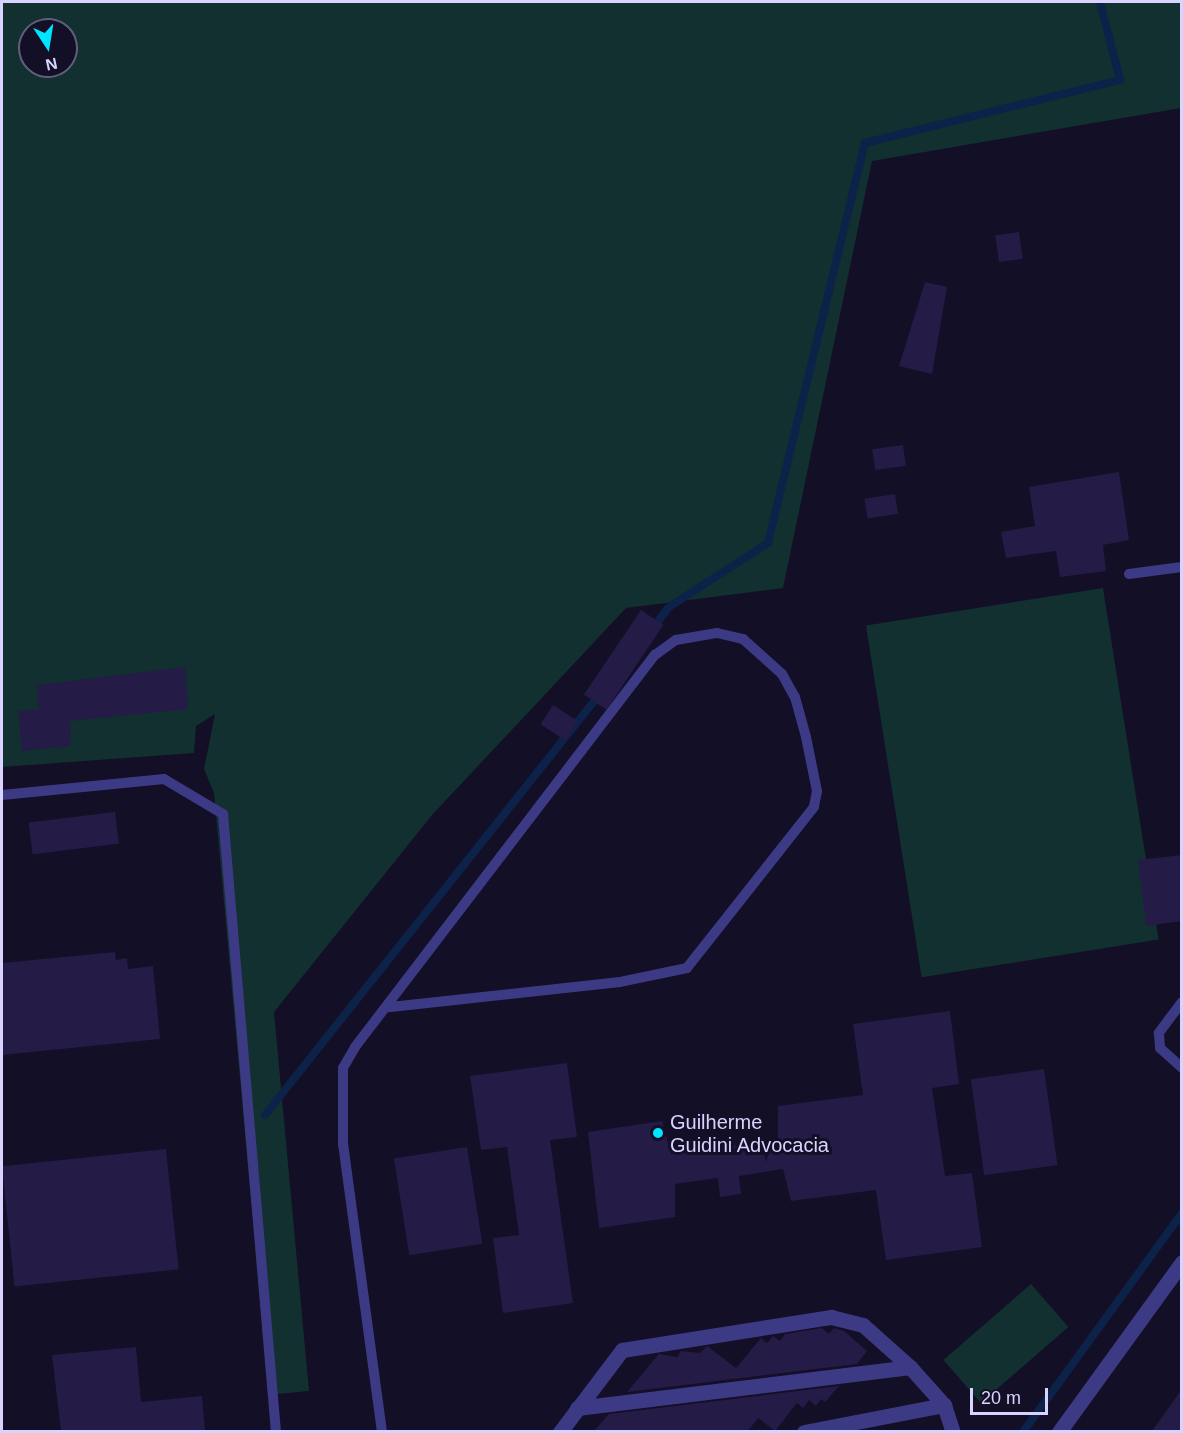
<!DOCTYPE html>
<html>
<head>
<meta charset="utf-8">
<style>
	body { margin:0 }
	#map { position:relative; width:1183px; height:1433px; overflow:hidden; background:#130f26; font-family:Arial,sans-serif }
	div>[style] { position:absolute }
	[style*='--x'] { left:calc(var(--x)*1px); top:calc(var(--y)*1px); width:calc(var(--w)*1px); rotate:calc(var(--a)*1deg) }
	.green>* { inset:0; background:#12302f; transform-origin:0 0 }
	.stream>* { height:8px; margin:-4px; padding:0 4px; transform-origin:4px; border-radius:4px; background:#0c2248 }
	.building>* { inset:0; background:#241b47; transform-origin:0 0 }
	.service>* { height:10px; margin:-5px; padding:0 5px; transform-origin:5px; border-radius:5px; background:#3d3a85 }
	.minor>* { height:15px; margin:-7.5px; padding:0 7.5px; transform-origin:7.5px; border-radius:7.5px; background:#3d3a85 }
	.dots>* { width:16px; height:16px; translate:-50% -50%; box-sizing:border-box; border:3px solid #130f26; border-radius:50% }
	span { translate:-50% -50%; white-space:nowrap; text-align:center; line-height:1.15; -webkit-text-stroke:6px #130f26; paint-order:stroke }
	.poi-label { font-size:20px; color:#d9d4ff }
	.left { translate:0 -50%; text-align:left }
	.frame { position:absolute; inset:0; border:3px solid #d9d4ff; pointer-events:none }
	.north { position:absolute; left:18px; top:18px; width:60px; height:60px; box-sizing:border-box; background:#130f26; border:2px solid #625e7d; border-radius:50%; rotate:168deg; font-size:16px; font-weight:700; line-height:24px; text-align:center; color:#d9d4ff }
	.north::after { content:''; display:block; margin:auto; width:21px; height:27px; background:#00e5ff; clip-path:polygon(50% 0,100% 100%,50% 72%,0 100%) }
	.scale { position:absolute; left:970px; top:1388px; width:78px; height:27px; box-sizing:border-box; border:3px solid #d9d4ff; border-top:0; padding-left:8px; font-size:18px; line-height:21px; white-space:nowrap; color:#d9d4ff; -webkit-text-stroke:4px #130f26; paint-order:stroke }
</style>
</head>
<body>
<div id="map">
	<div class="green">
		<div style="clip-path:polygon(evenodd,2px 2px,1181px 2px,1181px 108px,872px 161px,783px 588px,626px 608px,432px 815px,274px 1012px,309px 1391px,277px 1394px,252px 1210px,214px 793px,204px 769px,215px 714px,196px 726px,194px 753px,2px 767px,2px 2px,30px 30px,66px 30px,66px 66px,30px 66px,30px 30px)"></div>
		<div style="left:1103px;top:588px;width:356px;height:240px;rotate:81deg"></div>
		<div style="left:1031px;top:1284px;width:57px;height:116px;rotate:49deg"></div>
	</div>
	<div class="stream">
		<div style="--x:653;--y:628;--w:26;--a:-53"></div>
		<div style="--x:669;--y:607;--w:118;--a:-32.9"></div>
		<div style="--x:768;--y:543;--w:412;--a:-76.4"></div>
		<div style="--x:865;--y:143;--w:263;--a:-13.9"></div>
		<div style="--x:1120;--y:80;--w:81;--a:-104.4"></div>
		<div style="--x:265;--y:1115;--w:535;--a:-51.52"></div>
		<div style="--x:1023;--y:1432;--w:271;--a:-54"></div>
	</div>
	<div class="building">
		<div style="left:1019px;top:232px;width:27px;height:24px;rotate:82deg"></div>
		<div style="clip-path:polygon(925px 282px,947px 287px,932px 374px,899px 366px)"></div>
		<div style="left:903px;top:445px;width:21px;height:31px;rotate:82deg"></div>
		<div style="clip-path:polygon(1119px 472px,1129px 540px,1103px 545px,1106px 571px,1060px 577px,1056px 551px,1006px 558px,1001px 532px,1035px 526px,1029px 487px)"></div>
		<div style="left:895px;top:494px;width:20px;height:31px;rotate:81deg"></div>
		<div style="left:641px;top:610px;width:27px;height:102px;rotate:34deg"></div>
		<div style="clip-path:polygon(185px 667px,188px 709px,71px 721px,70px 746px,22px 751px,18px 711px,39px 710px,37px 685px)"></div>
		<div style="left:553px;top:705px;width:30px;height:23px;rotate:33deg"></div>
		<div style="left:115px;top:812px;width:32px;height:87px;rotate:83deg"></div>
		<div style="clip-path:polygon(1182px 855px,1182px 921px,1146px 926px,1138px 860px)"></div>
		<div style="clip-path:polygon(115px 952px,116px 960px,127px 958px,128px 969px,153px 966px,160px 1039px,2px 1055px,2px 963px)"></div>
		<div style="clip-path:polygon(950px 1011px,959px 1084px,932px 1088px,945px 1176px,972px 1173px,982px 1247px,886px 1260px,876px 1190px,791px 1201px,783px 1169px,739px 1176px,741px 1194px,720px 1197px,718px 1178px,675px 1184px,675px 1217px,599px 1228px,588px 1132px,662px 1121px,671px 1154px,778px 1139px,778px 1106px,863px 1095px,853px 1024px)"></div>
		<div style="clip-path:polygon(567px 1063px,577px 1137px,550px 1140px,573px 1303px,503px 1313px,493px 1238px,519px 1235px,507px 1147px,481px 1150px,470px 1076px)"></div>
		<div style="left:1044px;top:1069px;width:97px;height:74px;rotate:82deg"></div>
		<div style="left:467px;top:1147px;width:98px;height:74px;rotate:81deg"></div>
		<div style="left:166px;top:1149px;width:121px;height:165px;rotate:84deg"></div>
		<div style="clip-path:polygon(822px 1328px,829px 1334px,834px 1328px,844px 1331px,867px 1351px,857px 1364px,627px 1392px,659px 1354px,677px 1357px,681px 1351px,700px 1353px,707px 1346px,736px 1368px,761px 1338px,767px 1343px,773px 1336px,780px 1341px,785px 1334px)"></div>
		<div style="clip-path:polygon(136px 1347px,141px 1402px,202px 1396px,205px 1431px,61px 1431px,52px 1355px)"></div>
		<div style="clip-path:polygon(839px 1386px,825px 1402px,821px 1399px,816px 1406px,809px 1400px,803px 1408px,797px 1403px,775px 1431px,758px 1418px,748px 1431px,594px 1431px,609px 1414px)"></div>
		<div style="clip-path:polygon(1182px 1389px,1182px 1431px,1152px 1431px)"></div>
	</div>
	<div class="service">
		<div style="--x:1129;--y:574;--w:53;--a:-7.5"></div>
		<div style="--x:2;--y:795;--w:163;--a:-5.6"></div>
		<div style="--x:164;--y:779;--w:69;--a:30.7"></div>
		<div style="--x:223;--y:814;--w:620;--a:85.1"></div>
		<div style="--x:1182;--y:1002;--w:39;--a:127"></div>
		<div style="--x:1159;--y:1033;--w:15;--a:86"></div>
		<div style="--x:1160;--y:1048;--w:30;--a:42"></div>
		<div style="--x:382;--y:1432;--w:290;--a:-97.7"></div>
		<div style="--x:343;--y:1145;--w:77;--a:-90"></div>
		<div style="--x:343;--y:1068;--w:24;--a:-60"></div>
		<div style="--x:355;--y:1047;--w:494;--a:-52.6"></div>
		<div style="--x:655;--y:655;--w:26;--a:-36"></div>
		<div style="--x:676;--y:640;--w:42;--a:-9.7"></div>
		<div style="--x:717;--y:633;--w:27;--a:13"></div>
		<div style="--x:743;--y:639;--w:52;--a:41.9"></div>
		<div style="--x:782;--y:674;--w:26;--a:61"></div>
		<div style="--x:795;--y:697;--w:41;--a:74.6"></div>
		<div style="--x:806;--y:737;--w:55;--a:78.5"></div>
		<div style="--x:817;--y:791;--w:16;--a:101"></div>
		<div style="--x:814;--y:807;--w:205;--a:128.3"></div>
		<div style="--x:687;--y:968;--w:68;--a:168.2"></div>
		<div style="--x:620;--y:982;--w:233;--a:173.8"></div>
	</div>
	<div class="minor">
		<div style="--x:577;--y:1408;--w:336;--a:-7"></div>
		<div style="--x:560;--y:1432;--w:103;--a:-52.9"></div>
		<div style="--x:622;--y:1350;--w:212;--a:-9"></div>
		<div style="--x:831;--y:1317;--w:33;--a:14"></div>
		<div style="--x:863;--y:1325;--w:63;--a:41.8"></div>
		<div style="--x:910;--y:1367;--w:51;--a:48.2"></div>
		<div style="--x:944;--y:1405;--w:28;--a:72"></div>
		<div style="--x:804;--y:1432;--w:143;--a:-10.9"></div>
		<div style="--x:1059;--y:1432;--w:210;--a:-54.1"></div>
	</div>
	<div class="dots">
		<div style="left:658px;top:1133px;background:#00e5ff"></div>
	</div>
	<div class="poi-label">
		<span class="left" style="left:670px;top:1134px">Guilherme<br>Guidini Advocacia</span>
	</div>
	<div class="frame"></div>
	<div class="north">N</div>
	<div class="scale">20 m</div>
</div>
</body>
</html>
